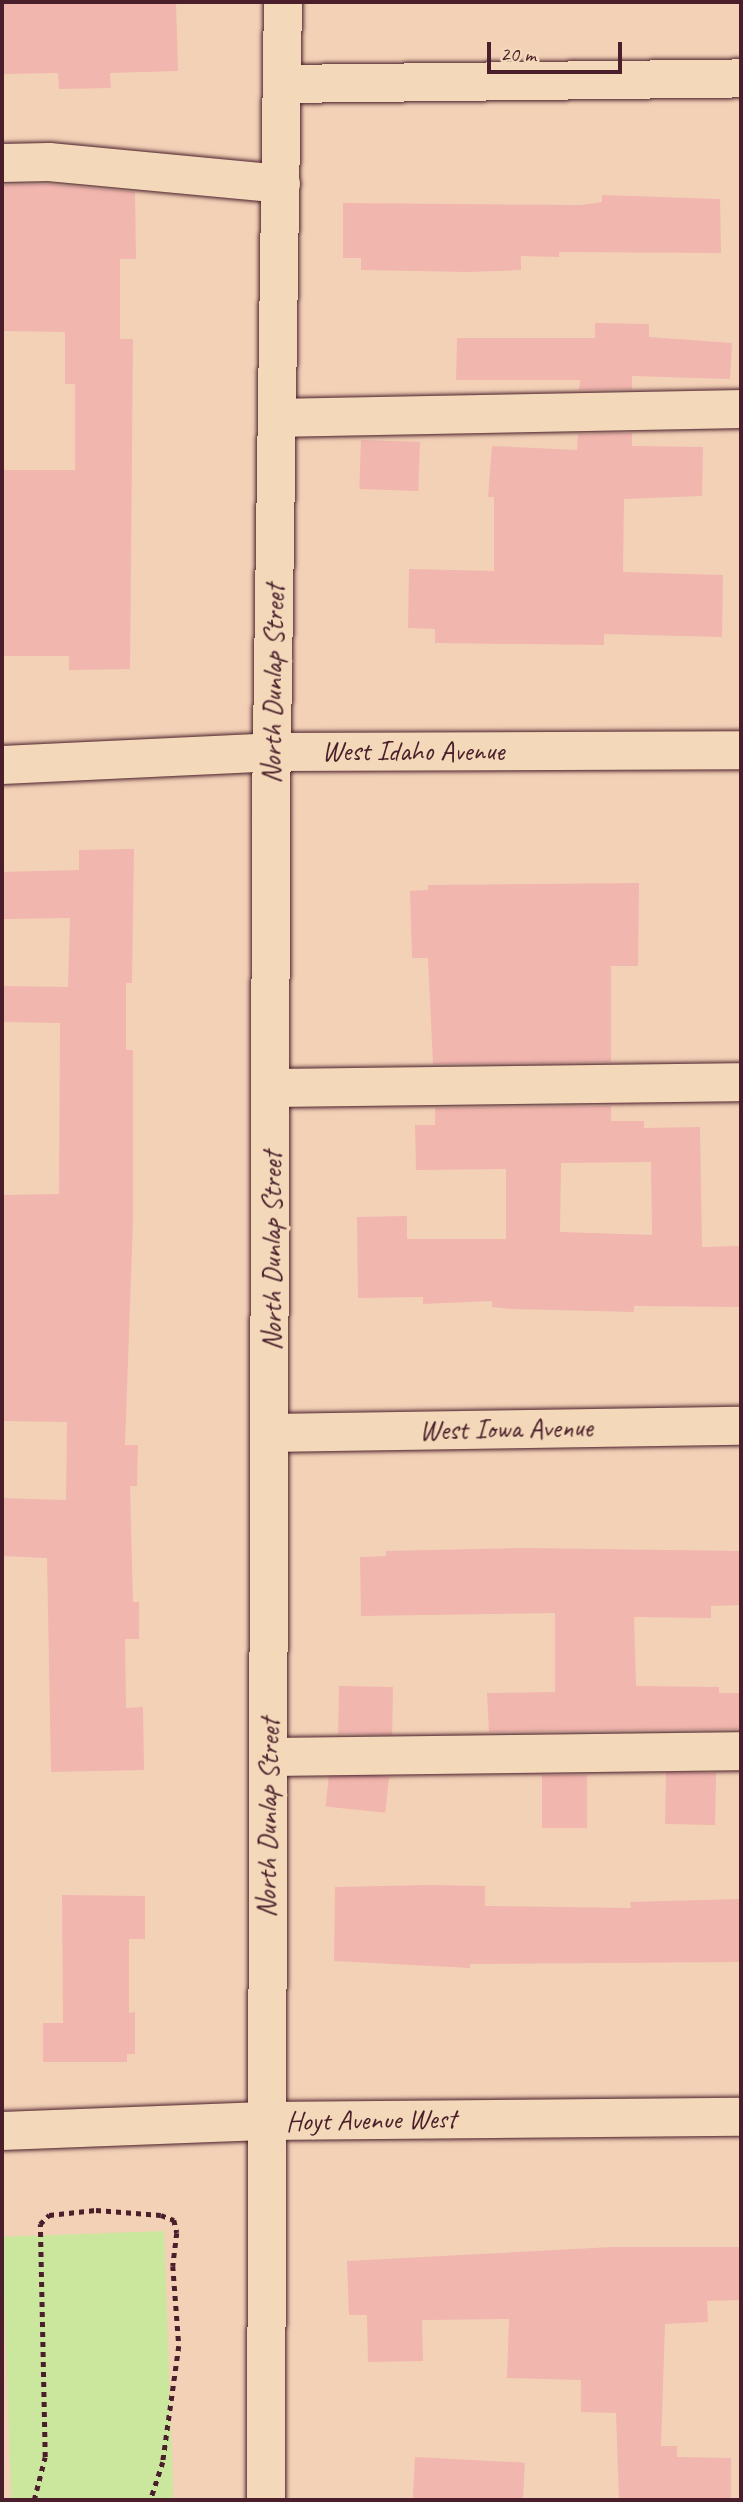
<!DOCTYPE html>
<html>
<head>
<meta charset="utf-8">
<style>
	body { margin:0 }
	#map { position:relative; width:743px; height:2502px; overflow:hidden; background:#f3d1b7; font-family:Caveat,sans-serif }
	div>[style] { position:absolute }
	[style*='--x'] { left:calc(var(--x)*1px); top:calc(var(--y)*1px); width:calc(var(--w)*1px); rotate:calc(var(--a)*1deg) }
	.green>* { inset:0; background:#cbe79e; transform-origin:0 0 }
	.building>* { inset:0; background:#f1b6ae; transform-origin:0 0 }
	.path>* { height:4.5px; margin-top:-2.25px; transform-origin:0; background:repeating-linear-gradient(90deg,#4a1f2b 0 5px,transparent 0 10px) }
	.roads { filter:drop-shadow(0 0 2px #4a1f2b) drop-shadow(0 0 2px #4a1f2b) }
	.minor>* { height:38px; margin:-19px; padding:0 19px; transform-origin:19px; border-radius:19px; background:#f3d8b9 }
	span { translate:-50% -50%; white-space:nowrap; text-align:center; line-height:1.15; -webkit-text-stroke:7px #f3d8b9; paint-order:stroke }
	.street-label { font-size:28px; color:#4a1f2b }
	.frame { position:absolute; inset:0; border:4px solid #4a1f2b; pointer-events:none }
	.scale { position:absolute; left:487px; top:42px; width:135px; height:32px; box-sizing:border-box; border:4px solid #4a1f2b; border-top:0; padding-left:9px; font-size:21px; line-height:24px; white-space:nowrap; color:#4a1f2b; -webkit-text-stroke:5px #f3d8b9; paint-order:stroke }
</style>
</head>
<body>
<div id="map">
	<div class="green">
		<div style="left:164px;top:2231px;width:269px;height:162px;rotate:88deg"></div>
	</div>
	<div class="building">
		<div style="clip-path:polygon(2px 2px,176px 2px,178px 71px,110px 73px,111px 88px,59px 89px,58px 73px,2px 74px)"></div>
		<div style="clip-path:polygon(48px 184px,135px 192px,136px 259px,120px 259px,120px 339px,133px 339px,130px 669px,69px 670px,69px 656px,2px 656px,2px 470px,75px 470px,75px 384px,65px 384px,65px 332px,2px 331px,2px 185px)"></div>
		<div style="clip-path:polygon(602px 195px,720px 199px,721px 253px,559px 252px,559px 257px,521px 256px,521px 270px,469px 272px,361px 270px,361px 258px,343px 258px,343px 203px,581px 205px,602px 202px)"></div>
		<div style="clip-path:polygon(595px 323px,649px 324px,649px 337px,732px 343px,730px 379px,632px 376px,632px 389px,579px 390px,580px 380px,456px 380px,457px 338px,595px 338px)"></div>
		<div style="clip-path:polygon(632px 433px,632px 446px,703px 447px,702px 496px,624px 499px,623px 572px,723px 575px,722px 637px,604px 634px,604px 645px,435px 643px,435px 629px,408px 628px,409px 569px,494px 571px,494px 497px,488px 497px,492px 446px,577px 450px,578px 434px)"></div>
		<div style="left:361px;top:440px;width:59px;height:49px;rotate:2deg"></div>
		<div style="clip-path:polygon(134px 849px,132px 983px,126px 983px,126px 1050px,133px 1050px,133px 1221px,125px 1445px,138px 1445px,137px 1486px,130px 1486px,133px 1602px,139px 1602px,139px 1639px,125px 1639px,126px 1708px,143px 1707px,144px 1770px,51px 1772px,47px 1558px,2px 1556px,2px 1498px,66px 1500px,67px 1422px,2px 1421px,2px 1195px,59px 1194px,60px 1023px,2px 1022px,2px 986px,68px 987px,70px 918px,2px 919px,2px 872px,79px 870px,79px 850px)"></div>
		<div style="clip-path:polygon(639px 883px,638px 966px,611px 966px,611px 1062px,433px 1064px,428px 958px,412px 958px,410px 891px,428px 890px,428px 885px)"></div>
		<div style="clip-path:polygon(evenodd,611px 1106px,611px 1121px,644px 1121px,644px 1128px,700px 1127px,702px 1247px,741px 1246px,741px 1307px,634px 1306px,634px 1312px,513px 1309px,492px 1307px,492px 1301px,423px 1304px,423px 1297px,358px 1298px,357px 1217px,407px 1216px,407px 1239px,506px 1239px,506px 1169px,416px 1170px,415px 1125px,435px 1125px,435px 1108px,611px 1106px,651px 1162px,652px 1235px,560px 1232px,561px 1163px,651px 1162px)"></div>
		<div style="clip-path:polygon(525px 1548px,741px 1551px,741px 1605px,711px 1606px,711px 1618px,634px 1617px,636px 1686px,719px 1687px,719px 1693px,741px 1693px,741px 1729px,489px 1732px,487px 1693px,555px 1692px,555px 1613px,361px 1616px,360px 1557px,386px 1556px,386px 1551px)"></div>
		<div style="left:339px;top:1686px;width:54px;height:48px;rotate:1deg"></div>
		<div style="left:716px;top:1773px;width:52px;height:50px;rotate:91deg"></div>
		<div style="left:542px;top:1775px;width:45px;height:53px"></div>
		<div style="left:389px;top:1777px;width:36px;height:60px;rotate:96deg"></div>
		<div style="clip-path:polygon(430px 1885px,485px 1886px,485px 1906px,631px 1908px,630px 1902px,741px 1899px,741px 1962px,470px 1964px,470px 1968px,334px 1961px,335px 1887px)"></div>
		<div style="clip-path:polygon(62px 1895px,145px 1896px,145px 1939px,129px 1939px,129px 2013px,135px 2012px,135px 2054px,127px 2054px,127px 2062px,43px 2062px,43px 2023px,63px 2023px)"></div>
		<div style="clip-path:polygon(612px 2247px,741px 2247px,741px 2300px,707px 2301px,708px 2322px,665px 2324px,661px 2446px,677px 2446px,677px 2457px,731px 2458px,731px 2500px,619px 2500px,616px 2413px,581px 2412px,581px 2380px,507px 2378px,509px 2319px,422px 2320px,423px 2361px,368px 2362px,367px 2315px,349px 2315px,347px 2261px)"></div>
		<div style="left:415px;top:2457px;width:110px;height:43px;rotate:3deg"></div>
	</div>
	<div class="path">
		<div style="--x:34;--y:2500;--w:44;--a:-75.7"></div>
		<div style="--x:45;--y:2457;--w:233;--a:-91.2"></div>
		<div style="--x:40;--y:2224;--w:13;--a:-45"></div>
		<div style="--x:49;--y:2215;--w:47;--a:-6.1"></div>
		<div style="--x:96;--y:2210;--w:65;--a:4.4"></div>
		<div style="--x:161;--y:2215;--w:14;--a:21"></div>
		<div style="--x:174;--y:2220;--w:13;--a:77"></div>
		<div style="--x:177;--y:2233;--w:33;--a:97"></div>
		<div style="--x:173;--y:2266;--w:80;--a:85.7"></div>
		<div style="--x:179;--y:2346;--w:117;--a:97.9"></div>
		<div style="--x:163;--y:2462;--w:40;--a:108"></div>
	</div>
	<div class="roads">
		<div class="minor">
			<div style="--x:282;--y:84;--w:459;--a:-0.7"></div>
			<div style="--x:2;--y:163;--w:47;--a:-1.2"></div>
			<div style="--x:49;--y:162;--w:233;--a:5.4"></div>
			<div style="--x:279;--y:418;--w:462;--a:-1.1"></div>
			<div style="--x:2;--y:765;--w:271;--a:-2.7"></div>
			<div style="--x:273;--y:752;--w:468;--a:-0.2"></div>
			<div style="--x:273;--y:1088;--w:468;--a:-0.7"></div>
			<div style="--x:271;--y:1433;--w:470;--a:-0.9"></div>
			<div style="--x:270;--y:1757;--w:471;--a:-0.7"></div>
			<div style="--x:2;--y:2131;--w:262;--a:-2.2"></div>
			<div style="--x:264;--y:2121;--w:477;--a:-0.5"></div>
			<div style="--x:266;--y:2500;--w:1693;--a:-89.83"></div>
			<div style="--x:271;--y:807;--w:805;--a:-89.15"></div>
		</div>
	</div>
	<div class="street-label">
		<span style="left:273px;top:684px;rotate:-89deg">North Dunlap Street</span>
		<span style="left:413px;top:751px">West Idaho Avenue</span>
		<span style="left:272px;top:1251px;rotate:-90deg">North Dunlap Street</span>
		<span style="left:506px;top:1429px;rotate:-1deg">West Iowa Avenue</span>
		<span style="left:268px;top:1818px;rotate:-89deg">North Dunlap Street</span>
		<span style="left:371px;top:2120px;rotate:-1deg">Hoyt Avenue West</span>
	</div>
	<div class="frame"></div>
	<div class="scale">20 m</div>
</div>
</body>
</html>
